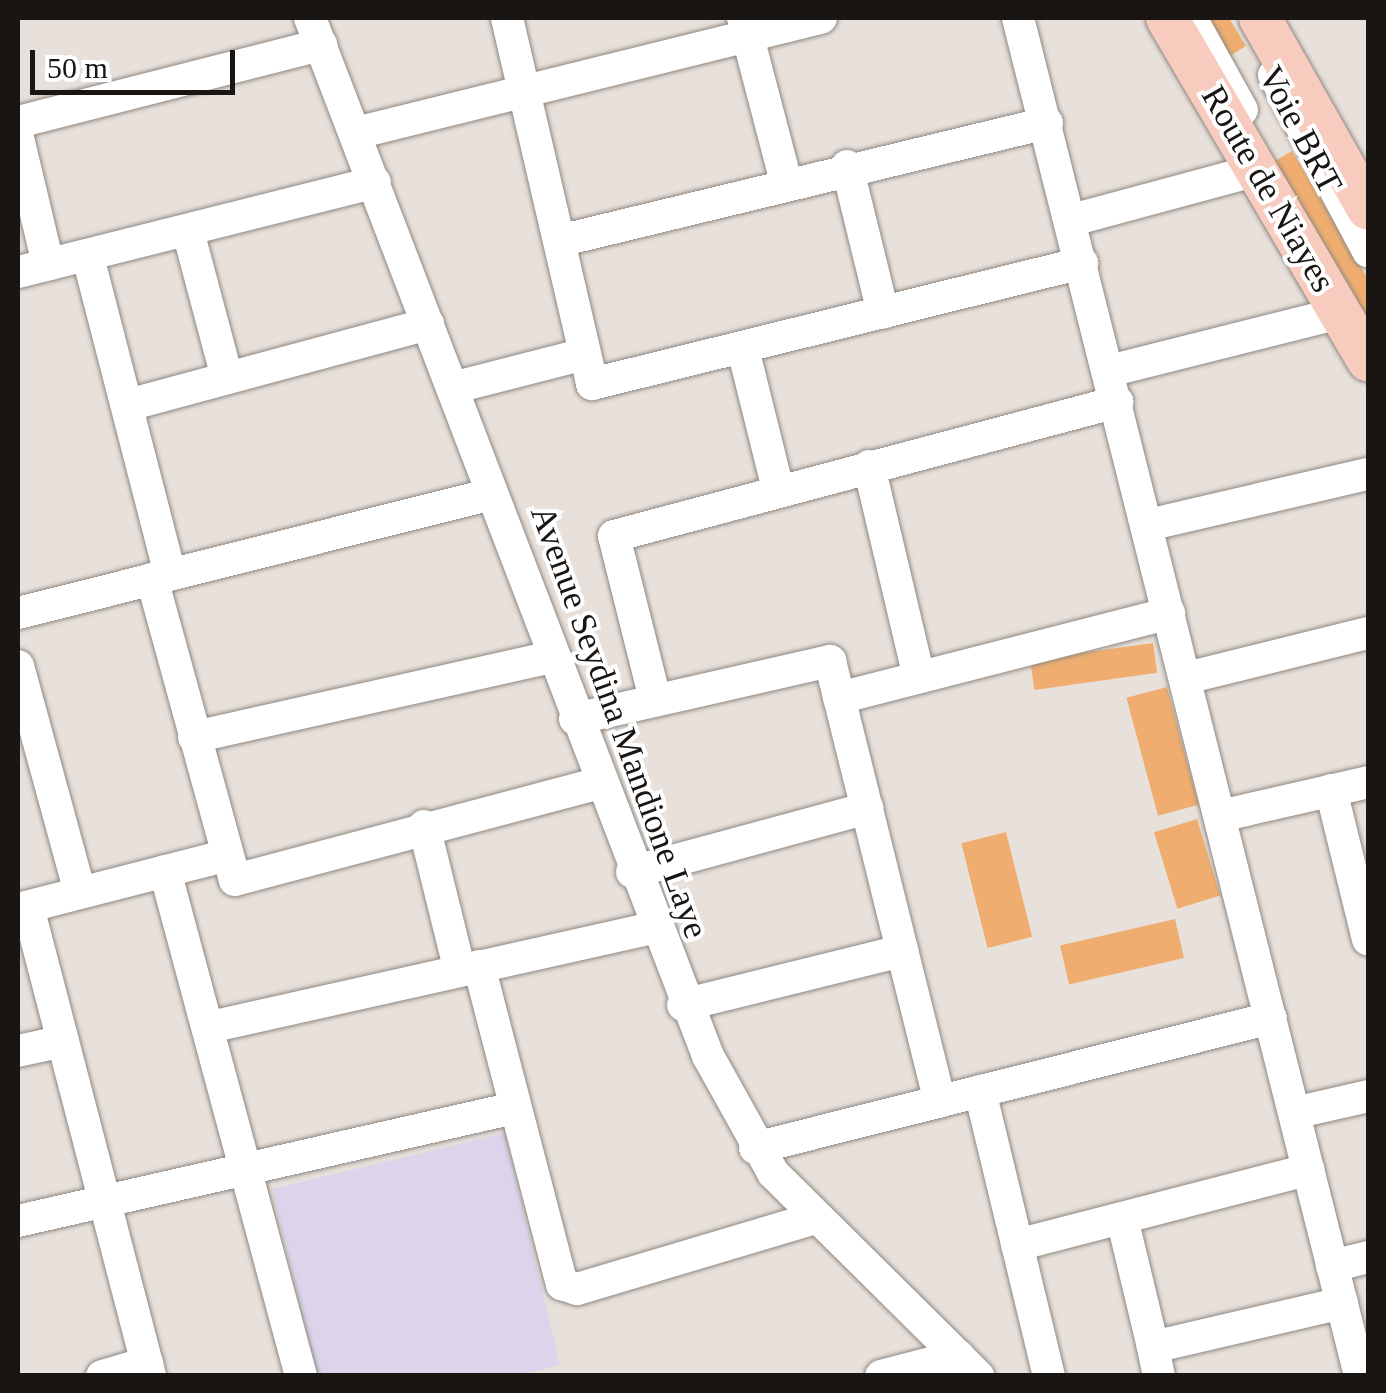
<!DOCTYPE html>
<html>
<head>
<meta charset="utf-8">
<style>
	body { margin:0 }
	#map { position:relative; width:1386px; height:1393px; overflow:hidden; background:#e8e1db; font-family:Georgia,serif }
	div>[style] { position:absolute }
	[style*='--x'] { left:calc(var(--x)*1px); top:calc(var(--y)*1px); width:calc(var(--w)*1px); rotate:calc(var(--a)*1deg) }
	.education>* { inset:0; background:#dcd4ea }
	.building>* { inset:0; background:#efae70; transform-origin:0 0 }
	.roads { filter:drop-shadow(0 0 2px #8e8782) drop-shadow(0 0 2px #8e8782) }
	.minor>* { height:32px; margin:-16px; padding:0 16px; transform-origin:16px; border-radius:16px; background:#fff }
	.major>* { height:42px; margin:-21px; padding:0 21px; transform-origin:21px; border-radius:21px; background:#f8cbbf }
	span { translate:-50% -50%; white-space:nowrap; text-align:center; line-height:1.15; -webkit-text-stroke:8px #fff; paint-order:stroke }
	.street-label { font-size:35px; color:#181513 }
	.frame { position:absolute; inset:0; border:20px solid #181513; pointer-events:none }
	.scale { position:absolute; left:30px; top:50px; width:205px; height:45px; box-sizing:border-box; border:5px solid #181513; border-top:0; padding-left:12px; font-size:30px; line-height:35px; white-space:nowrap; color:#181513; -webkit-text-stroke:8px #fff; paint-order:stroke }
</style>
</head>
<body>
<div id="map">
	<div class="education">
		<div style="clip-path:polygon(505px 1133px,560px 1365px,514px 1376px,317px 1375px,272px 1189px)"></div>
	</div>
	<div class="building">
		<div style="clip-path:polygon(1200px 18px,1229px 18px,1246px 46px,1225px 59px)"></div>
		<div style="clip-path:polygon(1292px 151px,1368px 279px,1368px 319px,1275px 161px)"></div>
		<div style="left:1153px;top:643px;width:30px;height:124px;rotate:82deg"></div>
		<div style="left:1167px;top:687px;width:122px;height:42px;rotate:75deg"></div>
		<div style="left:1197px;top:819px;width:80px;height:45px;rotate:73deg"></div>
		<div style="left:1006px;top:832px;width:108px;height:46px;rotate:76deg"></div>
		<div style="left:1175px;top:919px;width:40px;height:118px;rotate:77deg"></div>
	</div>
	<div class="roads">
		<div class="minor">
			<div style="--x:310;--y:18;--w:1112;--a:69.02"></div>
			<div style="--x:708;--y:1056;--w:134;--a:60.9"></div>
			<div style="--x:773;--y:1173;--w:289;--a:44.7"></div>
			<div style="--x:507;--y:18;--w:376;--a:76.9"></div>
			<div style="--x:592;--y:384;--w:505;--a:-13.87"></div>
			<div style="--x:743;--y:18;--w:170;--a:75.3"></div>
			<div style="--x:1018;--y:18;--w:1400;--a:75.86"></div>
			<div style="--x:1191;--y:18;--w:105;--a:61"></div>
			<div style="--x:1274;--y:75;--w:200;--a:61.9"></div>
			<div style="--x:18;--y:122;--w:313;--a:-14.3"></div>
			<div style="--x:356;--y:133;--w:479;--a:-13.9"></div>
			<div style="--x:18;--y:138;--w:130;--a:76.6"></div>
			<div style="--x:847;--y:166;--w:151;--a:76.2"></div>
			<div style="--x:1072;--y:220;--w:192;--a:-15.1"></div>
			<div style="--x:188;--y:231;--w:152;--a:75.1"></div>
			<div style="--x:563;--y:240;--w:498;--a:-13.6"></div>
			<div style="--x:88;--y:257;--w:328;--a:75.5"></div>
			<div style="--x:18;--y:272;--w:368;--a:-14.1"></div>
			<div style="--x:743;--y:349;--w:144;--a:76"></div>
			<div style="--x:1109;--y:371;--w:238;--a:-14.1"></div>
			<div style="--x:452;--y:388;--w:136;--a:-14.4"></div>
			<div style="--x:128;--y:405;--w:311;--a:-15.1"></div>
			<div style="--x:869;--y:466;--w:217;--a:76.7"></div>
			<div style="--x:1148;--y:525;--w:226;--a:-13.1"></div>
			<div style="--x:152;--y:579;--w:312;--a:74.6"></div>
			<div style="--x:235;--y:880;--w:377;--a:-14.9"></div>
			<div style="--x:18;--y:613;--w:488;--a:-14.1"></div>
			<div style="--x:18;--y:666;--w:235;--a:74.7"></div>
			<div style="--x:1186;--y:678;--w:187;--a:-13.9"></div>
			<div style="--x:839;--y:698;--w:341;--a:-14.4"></div>
			<div style="--x:655;--y:699;--w:168;--a:-104.1"></div>
			<div style="--x:614;--y:536;--w:521;--a:-14.92"></div>
			<div style="--x:575;--y:719;--w:262;--a:-12.8"></div>
			<div style="--x:830;--y:661;--w:454;--a:76"></div>
			<div style="--x:194;--y:737;--w:367;--a:-12.6"></div>
			<div style="--x:1331;--y:790;--w:154;--a:76.1"></div>
			<div style="--x:1220;--y:816;--w:152;--a:-12.9"></div>
			<div style="--x:424;--y:826;--w:149;--a:76.1"></div>
			<div style="--x:165;--y:871;--w:523;--a:74.93"></div>
			<div style="--x:632;--y:872;--w:244;--a:-15.2"></div>
			<div style="--x:28;--y:907;--w:485;--a:75.4"></div>
			<div style="--x:18;--y:909;--w:214;--a:-14.4"></div>
			<div style="--x:479;--y:966;--w:329;--a:75.4"></div>
			<div style="--x:562;--y:1284;--w:16;--a:18"></div>
			<div style="--x:577;--y:1289;--w:248;--a:-16.6"></div>
			<div style="--x:683;--y:1005;--w:226;--a:-13.9"></div>
			<div style="--x:210;--y:1027;--w:453;--a:-12.6"></div>
			<div style="--x:18;--y:1051;--w:46;--a:-12.5"></div>
			<div style="--x:980;--y:1091;--w:293;--a:76.4"></div>
			<div style="--x:1294;--y:1113;--w:76;--a:-12.9"></div>
			<div style="--x:755;--y:1148;--w:532;--a:-14.14"></div>
			<div style="--x:1122;--y:1218;--w:133;--a:76.5"></div>
			<div style="--x:18;--y:1221;--w:509;--a:-12.83"></div>
			<div style="--x:1017;--y:1245;--w:301;--a:-14.5"></div>
			<div style="--x:1332;--y:1266;--w:37;--a:-14"></div>
			<div style="--x:102;--y:1376;--w:47;--a:-16.1"></div>
			<div style="--x:881;--y:1376;--w:80;--a:-14.6"></div>
			<div style="--x:1159;--y:1376;--w:30;--a:-102"></div>
			<div style="--x:1153;--y:1347;--w:194;--a:-13.1"></div>
		</div>
		<div class="major">
			<div style="--x:1167;--y:18;--w:397;--a:59.6"></div>
			<div style="--x:1260;--y:18;--w:219;--a:60.5"></div>
		</div>
	</div>
	<div class="street-label">
		<span style="left:1300px;top:130px;rotate:62deg">Voie BRT</span>
		<span style="left:1268px;top:189px;rotate:60deg">Route de Niayes</span>
		<span style="left:619px;top:722px;rotate:70deg">Avenue Seydina Mandione Laye</span>
	</div>
	<div class="frame"></div>
	<div class="scale">50 m</div>
</div>
</body>
</html>
